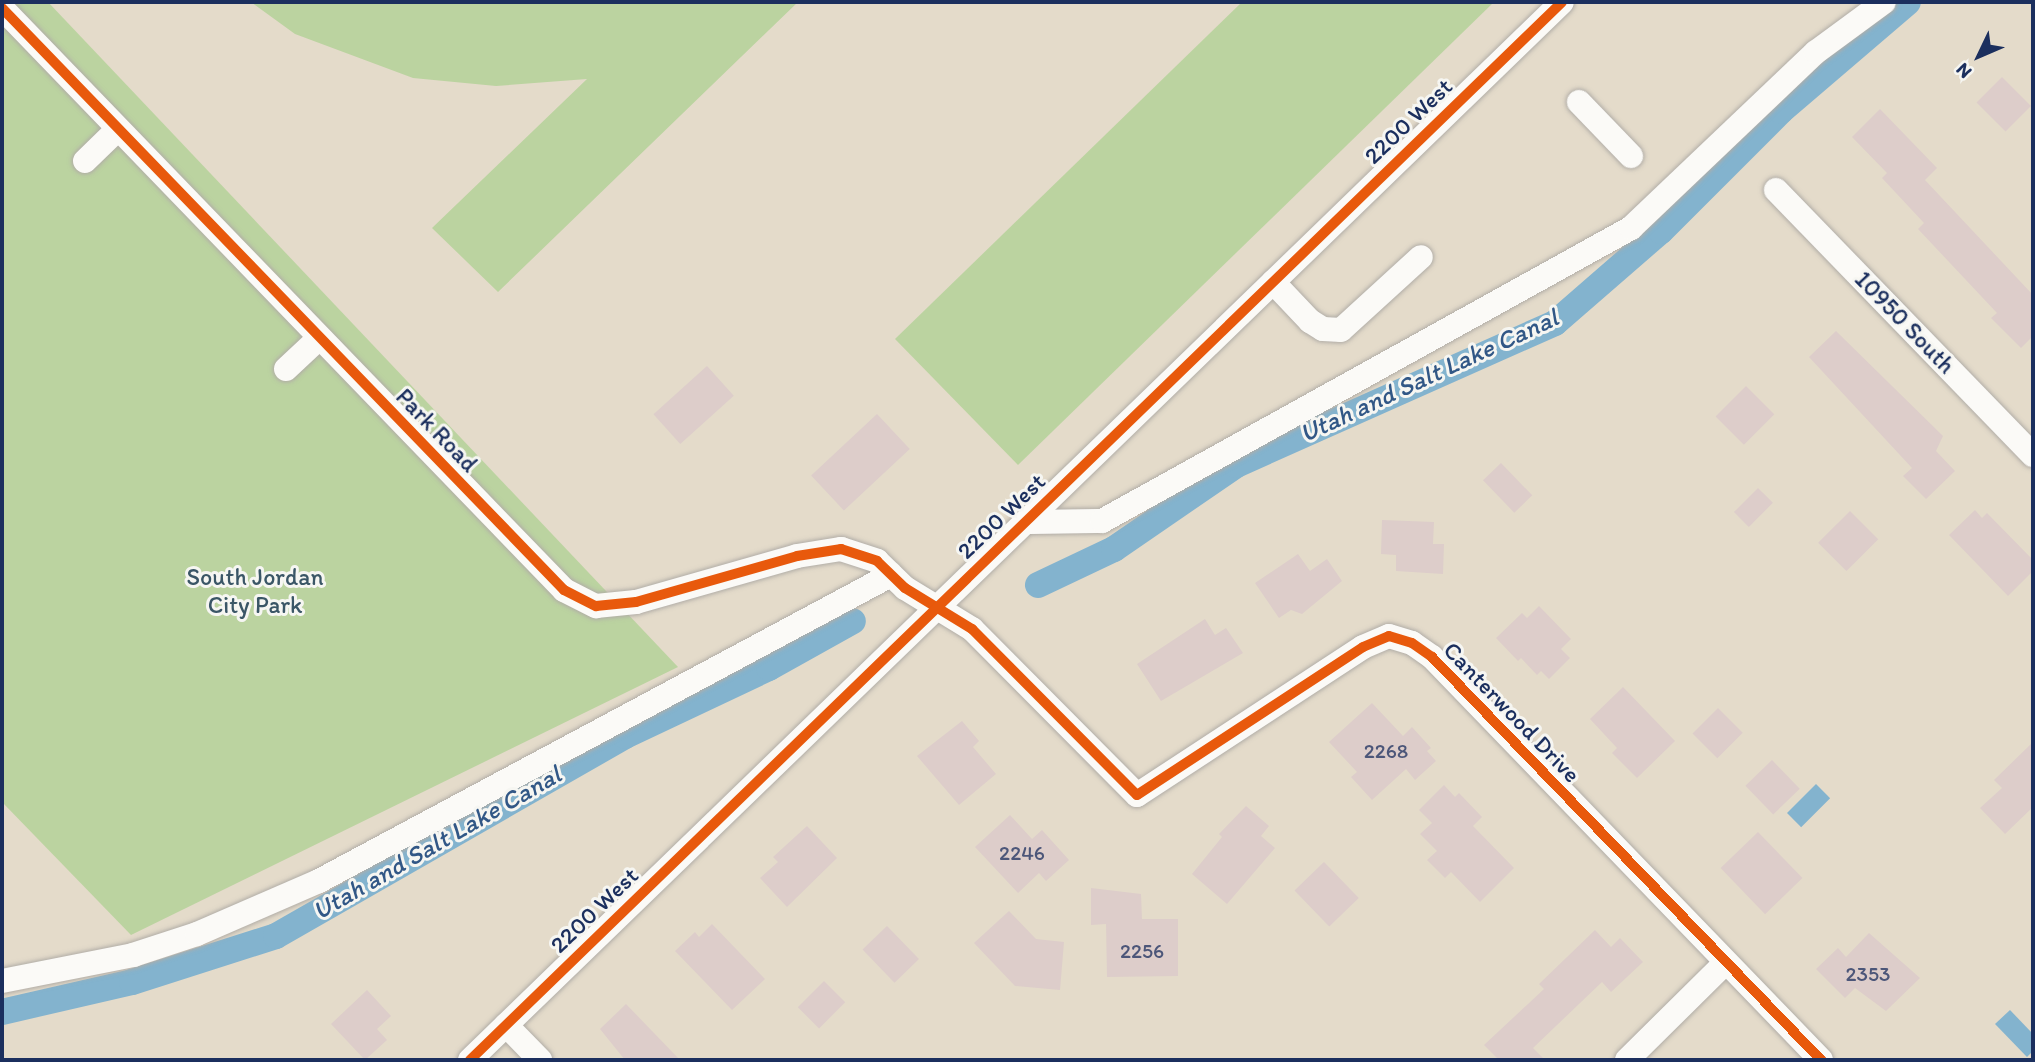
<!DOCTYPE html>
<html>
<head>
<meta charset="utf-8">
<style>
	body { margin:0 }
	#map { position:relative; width:2035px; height:1062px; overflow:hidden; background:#e4dbca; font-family:Itim,sans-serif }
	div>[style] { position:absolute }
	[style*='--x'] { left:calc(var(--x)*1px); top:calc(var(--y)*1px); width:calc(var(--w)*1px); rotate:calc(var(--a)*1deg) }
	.green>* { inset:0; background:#bbd3a0 }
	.water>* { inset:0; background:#83b3ce; transform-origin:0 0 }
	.canal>* { height:26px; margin:-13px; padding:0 13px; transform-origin:13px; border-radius:13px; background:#83b3ce }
	.building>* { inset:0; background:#ddcdca; transform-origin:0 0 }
	.roads { filter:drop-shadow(0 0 2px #b1ada7) drop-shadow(0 0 2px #b1ada7) }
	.minor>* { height:24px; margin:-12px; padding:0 12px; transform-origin:12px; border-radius:12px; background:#fbfaf7 }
	.cycleway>* { height:10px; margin:-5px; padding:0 5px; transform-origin:5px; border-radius:5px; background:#e8590c }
	span { translate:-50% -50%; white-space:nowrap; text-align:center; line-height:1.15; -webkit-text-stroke:6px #f6f6f2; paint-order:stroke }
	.number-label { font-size:21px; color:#4c5679 }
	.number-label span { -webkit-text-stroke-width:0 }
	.street-label { font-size:24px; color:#1b2f5e }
	.park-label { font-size:24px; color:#3a5666 }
	.water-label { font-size:26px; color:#315786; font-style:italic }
	.frame { position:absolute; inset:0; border:4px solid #1b2f5e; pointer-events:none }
	.north { position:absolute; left:1944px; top:21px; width:70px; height:70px; -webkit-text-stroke:5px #f6f6f2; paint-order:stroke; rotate:226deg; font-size:19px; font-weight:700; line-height:28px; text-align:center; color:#1b2f5e }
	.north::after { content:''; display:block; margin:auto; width:24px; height:32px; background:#1b2f5e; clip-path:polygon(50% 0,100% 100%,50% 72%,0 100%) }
</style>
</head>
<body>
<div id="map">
	<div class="green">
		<div style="clip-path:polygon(2px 2px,48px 2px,678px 667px,131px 935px,2px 802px)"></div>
		<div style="clip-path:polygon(251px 2px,798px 2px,498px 292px,432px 228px,587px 79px,496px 86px,413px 78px,295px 34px)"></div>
		<div style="clip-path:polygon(1242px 2px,1494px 2px,1018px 465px,895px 339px)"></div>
	</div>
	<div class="water">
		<div style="left:1816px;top:784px;width:20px;height:41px;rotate:45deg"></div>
		<div style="clip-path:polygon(2010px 1010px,2033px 1034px,2033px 1051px,2027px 1057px,1995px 1024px)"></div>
	</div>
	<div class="canal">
		<div style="--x:1038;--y:585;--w:84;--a:-25.3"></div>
		<div style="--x:1114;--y:549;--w:148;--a:-34.5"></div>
		<div style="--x:1236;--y:465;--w:349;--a:-24"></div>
		<div style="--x:1555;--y:323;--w:140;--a:-41"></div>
		<div style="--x:1661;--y:231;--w:170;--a:-45"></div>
		<div style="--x:1781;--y:111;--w:167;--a:-40.6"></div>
		<div style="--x:2;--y:1012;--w:133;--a:-13"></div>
		<div style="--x:132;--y:982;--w:151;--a:-17.7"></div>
		<div style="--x:276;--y:936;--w:402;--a:-29.8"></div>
		<div style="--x:625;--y:736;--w:159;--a:-25.3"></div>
		<div style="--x:769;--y:668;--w:96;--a:-29.2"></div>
	</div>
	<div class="building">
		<div style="left:2002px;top:77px;width:41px;height:36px;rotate:45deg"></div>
		<div style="clip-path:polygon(1880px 109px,1937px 168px,1925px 180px,2033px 295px,2033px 336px,2021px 348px,1991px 318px,1997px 313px,1918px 229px,1924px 223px,1882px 178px,1887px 173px,1852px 137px)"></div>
		<div style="clip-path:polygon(1836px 331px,1943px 436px,1936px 451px,1955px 471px,1926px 499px,1903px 476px,1912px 468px,1809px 357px)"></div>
		<div style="left:707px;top:366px;width:40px;height:72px;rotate:48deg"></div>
		<div style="left:1746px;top:386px;width:40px;height:43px;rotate:45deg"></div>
		<div style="left:877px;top:414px;width:48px;height:90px;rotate:47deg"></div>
		<div style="left:1501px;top:463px;width:45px;height:25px;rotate:46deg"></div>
		<div style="left:1758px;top:488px;width:21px;height:34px;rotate:45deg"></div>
		<div style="clip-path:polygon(1975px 510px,1982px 518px,1987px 513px,2033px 560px,2033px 571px,2008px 596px,1949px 535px)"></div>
		<div style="left:1850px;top:511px;width:40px;height:45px;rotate:45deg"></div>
		<div style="clip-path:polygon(1382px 520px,1434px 522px,1433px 544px,1444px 544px,1443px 574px,1396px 571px,1396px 555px,1381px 554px)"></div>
		<div style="clip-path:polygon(1298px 554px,1310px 571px,1327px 559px,1342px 581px,1302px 614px,1291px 610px,1279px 618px,1255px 583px)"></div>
		<div style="clip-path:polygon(1539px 606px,1571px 639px,1561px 649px,1570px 658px,1549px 679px,1541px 671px,1537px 675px,1521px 658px,1518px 661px,1496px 638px,1522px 613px,1527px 618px)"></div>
		<div style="clip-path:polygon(1205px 619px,1215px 635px,1226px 628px,1243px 653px,1161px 701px,1137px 664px)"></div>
		<div style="clip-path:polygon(1623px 687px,1675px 741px,1637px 778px,1612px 753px,1617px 748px,1590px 719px)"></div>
		<div style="clip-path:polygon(1372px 703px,1403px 736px,1412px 727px,1431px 748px,1427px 751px,1436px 761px,1415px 780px,1406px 769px,1372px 800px,1351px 777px,1357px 772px,1329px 742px)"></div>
		<div style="left:1718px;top:708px;width:35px;height:36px;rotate:45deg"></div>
		<div style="clip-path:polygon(962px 721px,979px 741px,973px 747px,996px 774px,959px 805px,917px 756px)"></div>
		<div style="clip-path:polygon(2033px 742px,2033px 807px,2005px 834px,1980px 808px,2002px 788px,1994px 780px)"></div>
		<div style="left:1772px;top:760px;width:40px;height:37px;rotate:46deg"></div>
		<div style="clip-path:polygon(1444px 785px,1455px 797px,1459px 793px,1482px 817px,1473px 826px,1514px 868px,1480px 902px,1451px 872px,1445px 878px,1427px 860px,1437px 851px,1420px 834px,1432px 823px,1419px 810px)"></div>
		<div style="clip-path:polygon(1246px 806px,1269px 826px,1261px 836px,1275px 848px,1227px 904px,1192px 874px,1222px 837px,1219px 834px)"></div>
		<div style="clip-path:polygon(1010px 815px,1032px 839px,1042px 830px,1069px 860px,1046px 881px,1039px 873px,1018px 893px,975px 847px)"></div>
		<div style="clip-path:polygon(807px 826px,837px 858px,787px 907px,760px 878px,778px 862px,773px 857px)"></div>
		<div style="left:1758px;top:832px;width:64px;height:52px;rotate:46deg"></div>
		<div style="left:1324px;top:862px;width:50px;height:41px;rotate:46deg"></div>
		<div style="clip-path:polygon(1091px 888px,1141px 894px,1142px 919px,1178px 919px,1178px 976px,1107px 977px,1106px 924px,1091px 925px)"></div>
		<div style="clip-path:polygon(1009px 911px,1036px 939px,1064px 942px,1060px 990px,1015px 986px,974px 943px)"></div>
		<div style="clip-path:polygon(712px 924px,765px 979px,732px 1010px,675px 951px,695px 932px,699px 937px)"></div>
		<div style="left:887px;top:926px;width:46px;height:34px;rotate:46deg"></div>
		<div style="clip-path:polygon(1595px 930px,1611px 947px,1620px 938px,1643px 962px,1611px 992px,1602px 982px,1533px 1048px,1545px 1060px,1499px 1060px,1484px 1045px,1544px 989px,1539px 984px)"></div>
		<div style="clip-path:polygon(1869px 933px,1920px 978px,1886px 1011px,1855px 988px,1845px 998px,1816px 969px,1838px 948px,1846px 957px)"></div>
		<div style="left:824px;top:981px;width:30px;height:37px;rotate:45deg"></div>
		<div style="clip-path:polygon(367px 990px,391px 1016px,377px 1029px,387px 1040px,365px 1060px,331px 1024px)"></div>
		<div style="clip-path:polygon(626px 1004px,680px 1060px,625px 1060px,600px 1029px)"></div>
	</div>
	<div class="roads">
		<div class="minor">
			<div style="--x:2;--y:8;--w:809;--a:46"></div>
			<div style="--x:564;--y:590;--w:36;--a:27"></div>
			<div style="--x:596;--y:606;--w:40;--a:-5.7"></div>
			<div style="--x:636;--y:602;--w:167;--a:-15.9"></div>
			<div style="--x:797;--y:556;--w:45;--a:-9"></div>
			<div style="--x:841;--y:549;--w:38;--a:18"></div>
			<div style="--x:877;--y:561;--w:39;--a:44"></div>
			<div style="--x:905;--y:588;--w:79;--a:31.5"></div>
			<div style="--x:972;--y:629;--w:234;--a:45.2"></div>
			<div style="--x:1137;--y:795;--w:270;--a:-33.2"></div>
			<div style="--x:1363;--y:647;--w:28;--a:-23"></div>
			<div style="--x:1389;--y:636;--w:24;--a:17"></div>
			<div style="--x:1412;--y:643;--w:24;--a:35"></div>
			<div style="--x:1432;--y:657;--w:560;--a:46.01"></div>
			<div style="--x:1579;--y:102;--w:75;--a:46.1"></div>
			<div style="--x:85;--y:161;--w:46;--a:-44.1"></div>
			<div style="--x:1776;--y:190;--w:369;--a:45.9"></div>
			<div style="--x:1273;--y:282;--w:54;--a:46.5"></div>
			<div style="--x:1310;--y:321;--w:15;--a:32"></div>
			<div style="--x:1323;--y:329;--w:18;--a:3"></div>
			<div style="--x:1341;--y:330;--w:108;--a:-42.4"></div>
			<div style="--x:286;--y:369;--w:44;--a:-43.2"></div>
			<div style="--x:1026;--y:522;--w:76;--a:-0.8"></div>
			<div style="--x:1102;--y:521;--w:605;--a:-28.98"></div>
			<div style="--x:1631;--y:228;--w:255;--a:-43.6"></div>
			<div style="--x:1816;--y:52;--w:84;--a:-36.3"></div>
			<div style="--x:2;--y:981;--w:134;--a:-11.2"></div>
			<div style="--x:133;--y:955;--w:67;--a:-18.2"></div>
			<div style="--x:197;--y:934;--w:133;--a:-23.5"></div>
			<div style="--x:319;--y:881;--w:649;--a:-28.15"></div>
			<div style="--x:506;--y:1025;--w:49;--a:45.8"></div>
			<div style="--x:470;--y:1060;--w:1520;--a:-44.09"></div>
			<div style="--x:1627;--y:1060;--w:138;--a:-44.7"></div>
		</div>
	</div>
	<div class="cycleway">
		<div style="--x:2;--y:8;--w:809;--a:46"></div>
		<div style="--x:564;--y:590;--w:36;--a:27"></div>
		<div style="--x:596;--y:606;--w:40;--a:-5.7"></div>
		<div style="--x:636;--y:602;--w:167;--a:-15.9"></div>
		<div style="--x:797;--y:556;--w:45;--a:-9"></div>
		<div style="--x:841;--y:549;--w:38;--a:18"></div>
		<div style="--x:877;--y:561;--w:39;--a:44"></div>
		<div style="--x:905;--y:588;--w:79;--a:31.5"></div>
		<div style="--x:972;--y:629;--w:234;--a:45.2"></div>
		<div style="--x:1137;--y:795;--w:270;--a:-33.2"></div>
		<div style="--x:1363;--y:647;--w:28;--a:-23"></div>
		<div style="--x:1389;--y:636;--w:24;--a:17"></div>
		<div style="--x:1412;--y:643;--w:24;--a:35"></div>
		<div style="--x:1432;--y:657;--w:560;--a:46.01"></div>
		<div style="--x:470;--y:1060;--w:1520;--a:-44.09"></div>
	</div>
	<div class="number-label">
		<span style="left:1386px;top:751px">2268</span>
		<span style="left:1022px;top:853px">2246</span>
		<span style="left:1142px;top:951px">2256</span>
		<span style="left:1868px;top:974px">2353</span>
	</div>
	<div class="street-label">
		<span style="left:1408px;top:121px;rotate:-44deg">2200 West</span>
		<span style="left:1905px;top:322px;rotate:46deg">10950 South</span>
		<span style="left:437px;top:430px;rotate:46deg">Park Road</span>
		<span style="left:1001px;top:516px;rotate:-44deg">2200 West</span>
		<span style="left:1512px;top:712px;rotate:46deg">Canterwood Drive</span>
		<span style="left:594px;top:910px;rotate:-44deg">2200 West</span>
	</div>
	<div class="park-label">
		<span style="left:255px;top:591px">South Jordan<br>City Park</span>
	</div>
	<div class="water-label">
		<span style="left:1429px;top:376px;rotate:-25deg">Utah and Salt Lake Canal</span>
		<span style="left:437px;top:843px;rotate:-30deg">Utah and Salt Lake Canal</span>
	</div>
	<div class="frame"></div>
	<div class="north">N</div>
</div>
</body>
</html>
